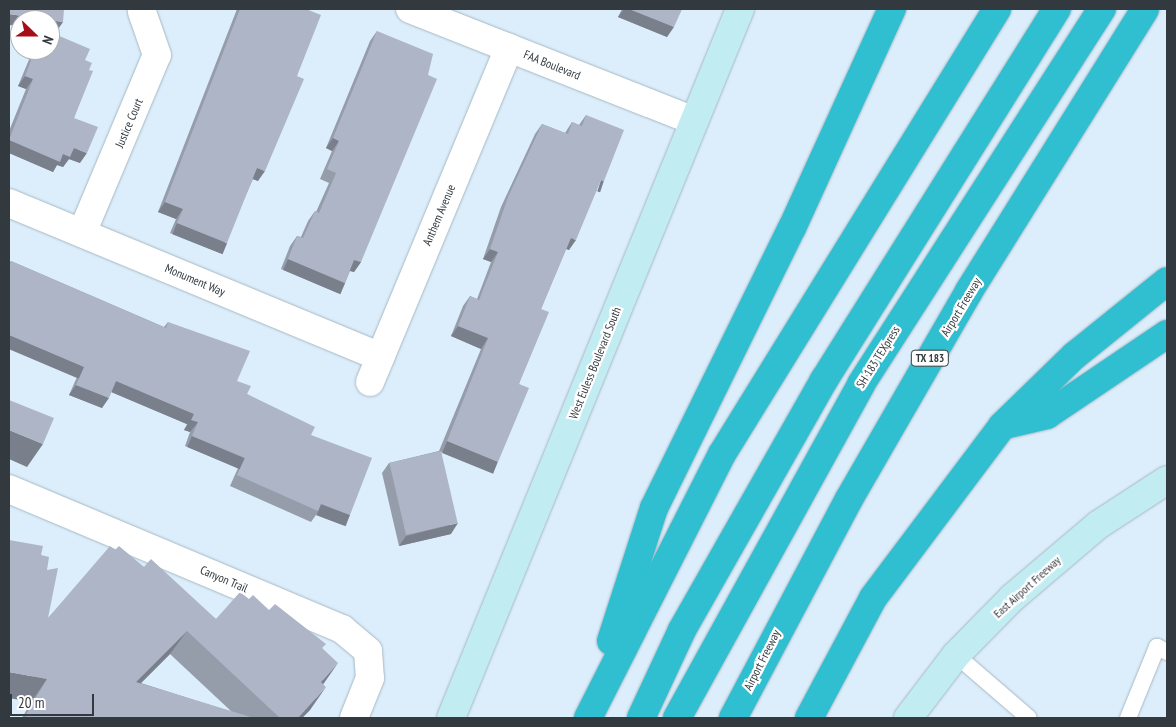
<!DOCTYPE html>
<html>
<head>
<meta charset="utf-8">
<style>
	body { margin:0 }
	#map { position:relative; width:1176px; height:727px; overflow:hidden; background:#dceefb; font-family:"PT Sans Narrow",sans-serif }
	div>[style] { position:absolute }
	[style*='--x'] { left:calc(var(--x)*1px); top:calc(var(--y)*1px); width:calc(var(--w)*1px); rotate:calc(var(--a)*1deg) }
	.roads { filter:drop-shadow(0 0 1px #a6b8c3) drop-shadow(0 0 1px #a6b8c3) }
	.service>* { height:16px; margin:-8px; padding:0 8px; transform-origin:8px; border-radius:8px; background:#fff }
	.minor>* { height:28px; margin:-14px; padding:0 14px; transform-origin:14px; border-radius:14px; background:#fff }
	.tertiary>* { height:28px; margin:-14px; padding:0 14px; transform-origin:14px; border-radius:14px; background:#fff }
	.secondary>* { height:28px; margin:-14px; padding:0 14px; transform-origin:14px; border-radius:14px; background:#c1ecf1 }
	.motorway>* { height:28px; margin:-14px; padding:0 14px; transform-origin:14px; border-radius:14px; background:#2fbfd1 }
	.wall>* { inset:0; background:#959caa }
	.shaded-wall>* { inset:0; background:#797f8b; transform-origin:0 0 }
	.building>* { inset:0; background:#adb5c6; transform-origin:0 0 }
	span { translate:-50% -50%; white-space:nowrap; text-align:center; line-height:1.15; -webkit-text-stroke:4.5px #fff; paint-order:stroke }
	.shield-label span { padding:1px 4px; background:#fff; border:1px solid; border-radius:4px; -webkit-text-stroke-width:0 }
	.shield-label { font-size:11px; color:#333a3f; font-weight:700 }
	.street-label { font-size:12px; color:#333a3f }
	.frame { position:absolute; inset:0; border:10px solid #333a3f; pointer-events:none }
	.north { position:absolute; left:10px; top:10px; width:50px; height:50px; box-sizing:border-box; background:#fff; border:1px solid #adb0b2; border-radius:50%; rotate:112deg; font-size:14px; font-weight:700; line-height:20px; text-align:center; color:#333a3f }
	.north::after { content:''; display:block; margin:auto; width:18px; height:22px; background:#a50e17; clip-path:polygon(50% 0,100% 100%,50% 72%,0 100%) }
	.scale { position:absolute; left:10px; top:694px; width:84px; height:22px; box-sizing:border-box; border:2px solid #333a3f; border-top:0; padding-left:6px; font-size:15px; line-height:18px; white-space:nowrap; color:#333a3f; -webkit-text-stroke:4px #fff; paint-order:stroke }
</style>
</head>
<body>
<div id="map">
	<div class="roads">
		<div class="service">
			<div style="--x:956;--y:655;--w:96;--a:40.8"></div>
			<div style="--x:1128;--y:718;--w:77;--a:-67.8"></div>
			<div style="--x:1157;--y:647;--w:11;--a:27"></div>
		</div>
		<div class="minor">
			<div style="--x:9;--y:203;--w:402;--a:22.5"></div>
			<div style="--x:82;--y:233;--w:193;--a:-67.2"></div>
			<div style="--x:157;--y:55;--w:46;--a:-109.2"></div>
			<div style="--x:370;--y:382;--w:362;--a:-67.4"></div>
			<div style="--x:9;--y:489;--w:361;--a:22.8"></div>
			<div style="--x:342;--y:629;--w:34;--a:40"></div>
			<div style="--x:368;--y:651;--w:27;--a:86"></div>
			<div style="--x:370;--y:678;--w:43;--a:111.8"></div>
		</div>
		<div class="tertiary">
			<div style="--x:410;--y:9;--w:305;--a:21.5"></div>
		</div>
		<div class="secondary">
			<div style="--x:451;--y:718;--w:766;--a:-67.82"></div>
			<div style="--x:908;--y:718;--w:79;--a:-52.7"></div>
			<div style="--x:956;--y:655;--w:80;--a:-45.5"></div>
			<div style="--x:1012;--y:598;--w:113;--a:-40.3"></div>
			<div style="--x:1098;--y:525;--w:82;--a:-33.1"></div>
		</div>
		<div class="motorway">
			<div style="--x:1004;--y:425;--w:44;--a:-13.1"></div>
			<div style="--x:1047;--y:415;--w:145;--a:-34"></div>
			<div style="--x:611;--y:641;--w:140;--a:-72.1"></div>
			<div style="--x:654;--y:508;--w:312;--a:-63.8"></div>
			<div style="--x:792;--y:228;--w:241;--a:-65.5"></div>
			<div style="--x:588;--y:718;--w:296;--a:-63.1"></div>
			<div style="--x:722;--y:454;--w:523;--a:-58.28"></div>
			<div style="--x:641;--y:718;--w:97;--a:-65"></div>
			<div style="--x:682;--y:630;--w:288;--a:-60.4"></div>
			<div style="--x:824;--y:380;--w:438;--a:-57.9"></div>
			<div style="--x:677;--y:718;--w:381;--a:-61.1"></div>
			<div style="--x:861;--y:384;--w:446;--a:-57.3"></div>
			<div style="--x:733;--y:718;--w:248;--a:-62.1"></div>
			<div style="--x:849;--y:499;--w:240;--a:-60"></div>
			<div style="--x:969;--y:291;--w:332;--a:-58"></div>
			<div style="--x:809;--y:718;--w:136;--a:-61.9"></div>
			<div style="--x:873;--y:598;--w:215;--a:-53.1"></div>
			<div style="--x:1002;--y:426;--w:100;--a:-44.2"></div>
			<div style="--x:1074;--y:356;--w:119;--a:-38.9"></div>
		</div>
	</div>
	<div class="wall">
		<div style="clip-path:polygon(237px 9px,306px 9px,297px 76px,258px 181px,253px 179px,220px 253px,170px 233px,176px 219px,158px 212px)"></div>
		<div style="clip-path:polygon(622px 9px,682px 9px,667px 37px,618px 17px)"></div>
		<div style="clip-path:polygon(377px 31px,361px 262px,354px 272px,350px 271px,345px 283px,338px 293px,281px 269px,290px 246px,297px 236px,301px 237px,308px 221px,315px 211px,316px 212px,329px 183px,320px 179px,332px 151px,326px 148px,370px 41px)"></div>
		<div style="clip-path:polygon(33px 50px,50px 50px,85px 60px,89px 70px,74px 118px,80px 163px,69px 159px,63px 167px,57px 165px,53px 172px,9px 153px,9px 131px,26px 89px,18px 86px)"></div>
		<div style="clip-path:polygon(586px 115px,597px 191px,596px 191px,569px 250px,566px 249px,541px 309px,519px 384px,491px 472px,441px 452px,451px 534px,399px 546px,382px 473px,389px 463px,439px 451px,481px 349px,451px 336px,463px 306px,470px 296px,477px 299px,491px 262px,483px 259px,501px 207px,535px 134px,542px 124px,565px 133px,572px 122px,579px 125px)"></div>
		<div style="clip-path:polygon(11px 261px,164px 327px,168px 322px,237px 381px,247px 394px,311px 435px,350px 515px,343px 525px,316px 515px,311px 522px,230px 486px,238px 468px,185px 446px,190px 432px,184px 430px,187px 424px,111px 392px,102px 408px,69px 395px,77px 377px,9px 348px,9px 264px)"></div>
		<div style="clip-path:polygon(evenodd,115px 550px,144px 567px,216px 619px,249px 599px,269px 610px,323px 649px,323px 684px,310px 710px,302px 718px,22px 718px,31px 702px,41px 555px,47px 570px,48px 618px,115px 550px,170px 654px,232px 712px,141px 683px,170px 654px)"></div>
	</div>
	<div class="shaded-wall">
		<div style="clip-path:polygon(624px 9px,629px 9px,674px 27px,667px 37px,618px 17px)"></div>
		<div style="clip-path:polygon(9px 14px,50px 20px,20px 20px,20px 26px,9px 25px)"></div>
		<div style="clip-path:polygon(50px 20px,63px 22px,56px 32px,50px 31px)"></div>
		<div style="clip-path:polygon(25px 76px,33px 79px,26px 89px,18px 86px)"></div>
		<div style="clip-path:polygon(333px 138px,339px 141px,332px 151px,326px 148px)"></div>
		<div style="clip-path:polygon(9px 140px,63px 154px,74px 148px,87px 153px,80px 163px,69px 159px,63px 167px,57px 165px,53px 172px,9px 153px)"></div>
		<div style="clip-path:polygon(257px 168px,265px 171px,258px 181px,250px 178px)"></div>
		<div style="left:601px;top:180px;width:3px;height:12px;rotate:18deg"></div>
		<div style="clip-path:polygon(165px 202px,183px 209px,176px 219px,158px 212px)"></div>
		<div style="left:177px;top:223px;width:54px;height:12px;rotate:22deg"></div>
		<div style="clip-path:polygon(571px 238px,576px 240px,569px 250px,564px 248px)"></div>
		<div style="clip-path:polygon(490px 249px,498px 252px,491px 262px,483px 259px)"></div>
		<div style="left:288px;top:259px;width:62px;height:12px;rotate:23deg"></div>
		<div style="clip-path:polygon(354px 260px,361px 262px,354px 272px,347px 270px)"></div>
		<div style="clip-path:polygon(458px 326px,488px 338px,481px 349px,451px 336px)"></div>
		<div style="left:9px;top:335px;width:82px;height:13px;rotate:23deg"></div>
		<div style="left:116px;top:381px;width:85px;height:12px;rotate:23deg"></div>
		<div style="clip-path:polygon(76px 385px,109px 398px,102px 408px,69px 395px)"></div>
		<div style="clip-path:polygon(191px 420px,198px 422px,190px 432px,184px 430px)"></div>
		<div style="clip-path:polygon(9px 430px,43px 444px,27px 467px,9px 459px)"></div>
		<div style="left:192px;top:436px;width:57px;height:12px;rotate:23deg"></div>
		<div style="left:447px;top:441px;width:55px;height:13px;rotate:22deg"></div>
		<div style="left:321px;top:504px;width:31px;height:12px;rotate:21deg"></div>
		<div style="clip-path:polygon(458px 523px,451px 534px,399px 546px,406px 536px)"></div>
		<div style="clip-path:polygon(187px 631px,170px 654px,120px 704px,136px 682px)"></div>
		<div style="clip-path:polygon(338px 663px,322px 686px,321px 682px)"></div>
		<div style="clip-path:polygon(9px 672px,47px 679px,31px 702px,9px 698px)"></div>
		<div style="clip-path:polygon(326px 687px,310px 710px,302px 718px,298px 718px)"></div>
	</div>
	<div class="building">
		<div style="clip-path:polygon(9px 9px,64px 9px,63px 22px,9px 14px)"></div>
		<div style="clip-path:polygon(240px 9px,306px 9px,321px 15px,297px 76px,304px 79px,265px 171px,257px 168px,227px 243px,177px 223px,183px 209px,165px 202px)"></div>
		<div style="clip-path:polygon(629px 9px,682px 9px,674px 27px)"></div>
		<div style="clip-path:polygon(377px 31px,433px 54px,428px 75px,437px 79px,361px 262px,354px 260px,345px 283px,288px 259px,297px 236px,303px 238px,315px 211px,319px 213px,336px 173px,327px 169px,339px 141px,333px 138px)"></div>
		<div style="clip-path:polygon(50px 32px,90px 49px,85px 60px,92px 63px,89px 70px,93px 71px,74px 118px,98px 127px,87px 153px,74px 148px,70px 157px,63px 154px,60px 162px,9px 140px,33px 79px,25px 76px,35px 50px,50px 50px)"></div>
		<div style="clip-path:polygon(586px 115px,624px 130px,604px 181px,601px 180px,576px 240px,571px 238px,541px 309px,549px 312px,519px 384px,529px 388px,498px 462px,447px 441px,488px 338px,458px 326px,470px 296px,479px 300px,498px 252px,490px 249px,508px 197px,542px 124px,568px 134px,572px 122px,582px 126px)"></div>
		<div style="clip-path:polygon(11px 261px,166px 328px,168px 322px,250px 351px,237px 381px,251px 386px,247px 394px,315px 427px,311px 435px,372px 458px,350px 515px,321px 504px,318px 511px,237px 475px,245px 458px,192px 436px,198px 422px,191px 420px,194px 414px,116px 381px,109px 398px,76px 385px,84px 367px,9px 335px,9px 266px)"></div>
		<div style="clip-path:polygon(9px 400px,54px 418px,43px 444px,9px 430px)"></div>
		<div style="left:441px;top:451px;width:74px;height:53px;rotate:77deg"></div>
		<div style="clip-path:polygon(9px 540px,43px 546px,41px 555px,49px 557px,47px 570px,58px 568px,48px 618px,110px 546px,115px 550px,119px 546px,144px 567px,151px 559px,216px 619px,240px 592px,249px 599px,253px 595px,269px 610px,275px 604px,326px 644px,322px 648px,338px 663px,321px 682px,326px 687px,298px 718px,280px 718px,187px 631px,136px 682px,254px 718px,30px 718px,25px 716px,47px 679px,9px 672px)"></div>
	</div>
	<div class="shield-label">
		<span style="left:930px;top:358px">TX 183</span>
	</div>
	<div class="street-label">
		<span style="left:552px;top:65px;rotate:22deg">FAA Boulevard</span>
		<span style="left:129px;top:123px;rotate:-67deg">Justice Court</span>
		<span style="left:439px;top:215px;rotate:-67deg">Anthem Avenue</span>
		<span style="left:195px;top:280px;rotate:23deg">Monument Way</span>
		<span style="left:961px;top:307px;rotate:-59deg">Airport Freeway</span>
		<span style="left:878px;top:357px;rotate:-58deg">SH 183 TEXpress</span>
		<span style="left:595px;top:363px;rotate:-68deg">West Euless Boulevard South</span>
		<span style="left:224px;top:579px;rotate:23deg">Canyon Trail</span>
		<span style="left:1027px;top:587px;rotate:-42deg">East Airport Freeway</span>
		<span style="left:762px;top:660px;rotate:-63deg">Airport Freeway</span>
	</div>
	<div class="frame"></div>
	<div class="north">N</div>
	<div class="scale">20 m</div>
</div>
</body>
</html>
